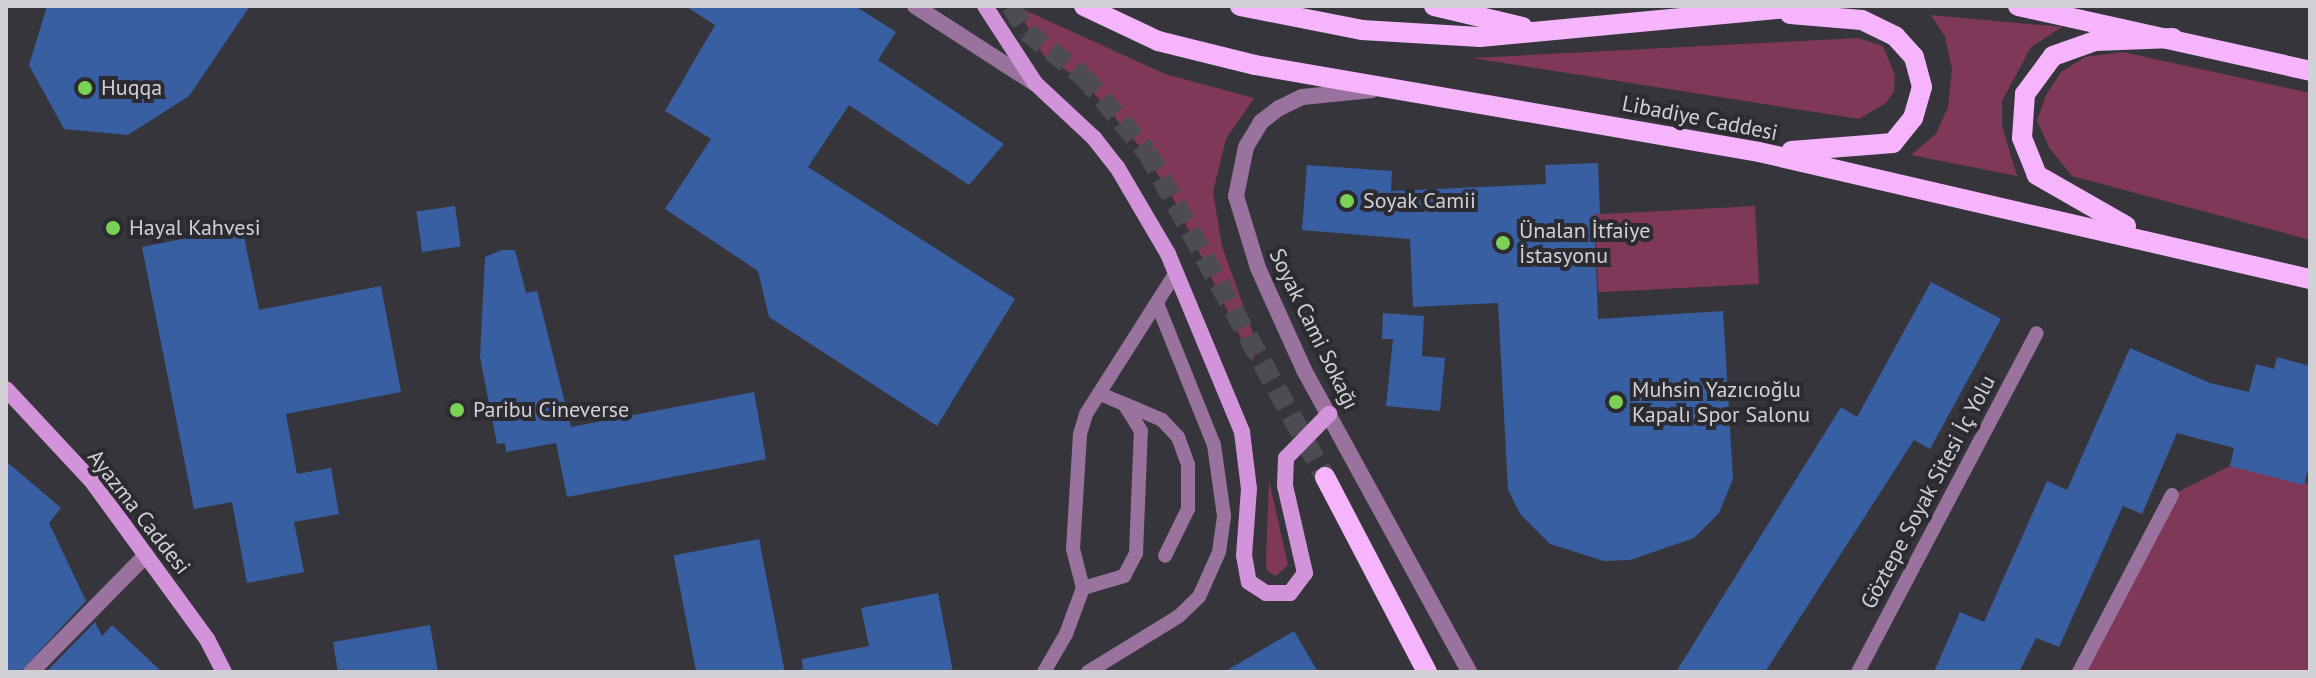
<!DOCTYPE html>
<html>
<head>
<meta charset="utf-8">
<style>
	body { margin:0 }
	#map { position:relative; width:2316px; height:678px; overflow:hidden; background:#35353b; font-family:"PT Sans",sans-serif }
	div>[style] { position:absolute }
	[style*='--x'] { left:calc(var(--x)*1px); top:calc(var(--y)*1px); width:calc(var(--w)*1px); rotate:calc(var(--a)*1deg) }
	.green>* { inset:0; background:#803858; transform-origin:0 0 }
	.building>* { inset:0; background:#395fa3; transform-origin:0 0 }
	.primary-tunnel>* { height:20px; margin-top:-10px; transform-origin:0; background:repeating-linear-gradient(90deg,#4c4c52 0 20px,transparent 0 30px) }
	.lane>* { height:14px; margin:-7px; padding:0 7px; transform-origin:7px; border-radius:7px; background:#9a729e }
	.street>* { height:16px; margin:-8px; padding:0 8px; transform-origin:8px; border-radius:8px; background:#9a729e }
	.secondary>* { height:16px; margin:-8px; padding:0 8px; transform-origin:8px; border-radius:8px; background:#d293da }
	.primary>* { height:20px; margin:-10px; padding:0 10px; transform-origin:10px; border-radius:10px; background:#f5b4fc }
	.dots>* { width:22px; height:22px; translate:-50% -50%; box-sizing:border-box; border:4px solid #2b2b31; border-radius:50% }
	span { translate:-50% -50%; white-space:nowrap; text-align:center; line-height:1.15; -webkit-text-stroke:8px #2b2b31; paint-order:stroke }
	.poi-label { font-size:22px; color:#d1d1d5 }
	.left { translate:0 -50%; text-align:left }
	.street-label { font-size:22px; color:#d1d1d5 }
	.frame { position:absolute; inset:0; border:8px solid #d1d1d5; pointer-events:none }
</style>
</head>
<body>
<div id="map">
	<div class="green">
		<div style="clip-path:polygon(1016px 6px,1165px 74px,1254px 98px,1226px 139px,1213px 192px,1222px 246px,1258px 347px,1252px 361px,1173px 198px,1142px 149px,1084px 82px,1043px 55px)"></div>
		<div style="clip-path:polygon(1931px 15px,2062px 27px,2031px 47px,2002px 101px,2002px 126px,2017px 176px,1911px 155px,1936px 134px,1948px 107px,1952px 69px,1945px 37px)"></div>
		<div style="clip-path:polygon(1858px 38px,1883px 46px,1895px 75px,1894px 91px,1886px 103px,1859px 119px,1472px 58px)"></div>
		<div style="clip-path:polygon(2123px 52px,2310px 93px,2310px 240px,2072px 176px,2050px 149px,2037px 121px,2046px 95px,2061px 72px,2085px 57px)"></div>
		<div style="left:1755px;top:206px;width:78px;height:161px;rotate:87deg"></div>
		<div style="clip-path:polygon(2230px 466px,2310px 484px,2310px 672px,2079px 672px,2172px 495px)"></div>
		<div style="clip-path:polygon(1269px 480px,1288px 565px,1276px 576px,1267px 571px,1266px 562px)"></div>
	</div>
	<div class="building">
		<div style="clip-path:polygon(47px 6px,250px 6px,189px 96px,128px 135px,64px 129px,29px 65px)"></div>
		<div style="clip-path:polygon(685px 6px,855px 6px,896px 32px,878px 60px,1004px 144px,969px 185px,849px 105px,808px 167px,1015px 299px,937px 426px,769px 317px,758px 271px,665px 209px,711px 139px,665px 111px,715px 25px)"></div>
		<div style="clip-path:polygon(1598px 163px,1600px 214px,1594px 214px,1598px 319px,1723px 311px,1733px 479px,1719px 513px,1694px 538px,1630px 560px,1604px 561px,1550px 544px,1520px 514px,1508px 490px,1498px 303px,1413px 307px,1410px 239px,1302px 230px,1307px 165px,1392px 171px,1391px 191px,1546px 184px,1545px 165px)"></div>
		<div style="left:455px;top:206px;width:41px;height:39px;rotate:82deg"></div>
		<div style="clip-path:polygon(242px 227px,259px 310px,381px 286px,401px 392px,286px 414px,297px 474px,331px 468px,339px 514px,294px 522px,304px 572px,247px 583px,232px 502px,194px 509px,142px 247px)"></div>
		<div style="clip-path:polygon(502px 250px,515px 250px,526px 293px,537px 291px,571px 427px,754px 392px,766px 459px,567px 497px,556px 443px,506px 452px,505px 443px,497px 444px,480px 357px,485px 257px)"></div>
		<div style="clip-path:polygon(1931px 282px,2001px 319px,1930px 449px,1914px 440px,1765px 672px,1676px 672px,1841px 407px,1857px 417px)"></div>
		<div style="clip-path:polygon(1383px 313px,1424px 316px,1422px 356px,1445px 358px,1440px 411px,1386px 406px,1393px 339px,1382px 339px)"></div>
		<div style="clip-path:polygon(2130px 348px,2210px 383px,2249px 392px,2256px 364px,2274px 369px,2277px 357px,2310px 366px,2310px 462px,2304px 485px,2230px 466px,2234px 448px,2177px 433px,2142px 514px,2123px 506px,2059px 647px,2036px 638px,2019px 672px,1934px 672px,1960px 612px,1984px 622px,2047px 481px,2067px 490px)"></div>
		<div style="clip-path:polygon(6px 461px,61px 508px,49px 523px,86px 601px,20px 672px,6px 672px)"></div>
		<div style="left:759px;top:539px;width:135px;height:87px;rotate:79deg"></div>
		<div style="clip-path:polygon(938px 593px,953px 672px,803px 672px,802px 659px,869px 646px,861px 608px)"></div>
		<div style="clip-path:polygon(95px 622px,102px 636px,112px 625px,162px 672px,46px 672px)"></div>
		<div style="clip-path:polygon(430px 625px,438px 672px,338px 672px,333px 642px)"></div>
		<div style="clip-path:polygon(1294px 631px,1318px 672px,1224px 672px)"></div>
	</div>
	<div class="primary-tunnel">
		<div style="--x:1011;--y:6;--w:31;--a:58"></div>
		<div style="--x:1027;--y:32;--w:71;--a:38.2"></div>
		<div style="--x:1083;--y:76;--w:99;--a:49.9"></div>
		<div style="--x:1147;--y:152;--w:371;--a:61.3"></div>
	</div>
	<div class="lane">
		<div style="--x:1127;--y:405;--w:38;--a:23"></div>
		<div style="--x:1162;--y:420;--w:23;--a:47"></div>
		<div style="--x:1178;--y:437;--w:30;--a:70"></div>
		<div style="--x:1188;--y:465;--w:44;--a:90"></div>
		<div style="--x:1188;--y:509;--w:52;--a:116.1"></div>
		<div style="--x:1083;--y:588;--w:43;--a:-16.3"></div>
		<div style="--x:1124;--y:576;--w:26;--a:-62"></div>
		<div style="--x:1136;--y:553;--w:122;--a:-87.7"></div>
		<div style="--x:1141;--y:431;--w:32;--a:-122"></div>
		<div style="--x:1124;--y:404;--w:26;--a:-157"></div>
		<div style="--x:1044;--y:672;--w:44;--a:-59.9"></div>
		<div style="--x:1066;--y:634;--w:49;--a:-69.7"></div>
		<div style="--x:1083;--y:588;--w:40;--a:-104.4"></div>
		<div style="--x:1073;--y:549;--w:115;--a:-86.5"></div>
		<div style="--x:1080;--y:434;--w:21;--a:-73"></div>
		<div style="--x:1086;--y:414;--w:168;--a:-57.6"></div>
		<div style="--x:1088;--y:672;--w:107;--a:-31.6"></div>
		<div style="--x:1179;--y:616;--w:28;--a:-44"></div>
		<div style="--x:1199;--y:597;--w:49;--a:-66"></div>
		<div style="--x:1219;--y:552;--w:36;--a:-82"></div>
		<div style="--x:1224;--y:516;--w:72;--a:-98"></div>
		<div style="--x:1214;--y:445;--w:153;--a:-111.9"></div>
		<div style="--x:1858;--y:672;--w:383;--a:-62.2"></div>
		<div style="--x:2079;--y:672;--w:200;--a:-62.3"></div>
	</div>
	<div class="street">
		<div style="--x:915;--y:6;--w:142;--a:32.9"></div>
		<div style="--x:1372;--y:90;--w:70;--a:174.3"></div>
		<div style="--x:1302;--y:97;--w:25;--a:154"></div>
		<div style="--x:1279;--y:108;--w:23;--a:142"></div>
		<div style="--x:1261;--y:122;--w:29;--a:121"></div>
		<div style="--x:1246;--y:147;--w:50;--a:101.5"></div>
		<div style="--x:1236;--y:196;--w:75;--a:73"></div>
		<div style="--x:1258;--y:268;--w:112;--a:65.7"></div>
		<div style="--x:1304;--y:370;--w:344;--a:61.3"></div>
		<div style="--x:31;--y:672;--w:164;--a:-45.5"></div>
	</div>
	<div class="secondary">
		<div style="--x:985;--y:6;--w:92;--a:57"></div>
		<div style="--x:1035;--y:83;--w:81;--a:43"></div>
		<div style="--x:1094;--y:138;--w:37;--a:52"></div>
		<div style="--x:1117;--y:167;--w:101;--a:59.6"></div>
		<div style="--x:1168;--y:254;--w:193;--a:67.4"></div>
		<div style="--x:1242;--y:432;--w:57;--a:83"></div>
		<div style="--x:1249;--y:489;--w:66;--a:94.3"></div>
		<div style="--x:1244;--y:555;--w:27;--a:80"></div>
		<div style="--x:1249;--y:582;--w:20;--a:33"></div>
		<div style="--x:1266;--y:593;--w:24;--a:0"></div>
		<div style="--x:1290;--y:593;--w:25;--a:-53"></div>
		<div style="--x:1305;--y:573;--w:89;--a:-102.9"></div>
		<div style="--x:1285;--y:486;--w:28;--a:-88"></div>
		<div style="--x:1286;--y:458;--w:62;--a:-45.7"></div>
		<div style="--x:6;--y:389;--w:125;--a:47"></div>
		<div style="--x:91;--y:480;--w:197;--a:53.9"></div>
		<div style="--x:207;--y:639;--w:37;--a:63"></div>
	</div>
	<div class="primary">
		<div style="--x:1084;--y:6;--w:82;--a:25.3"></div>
		<div style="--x:1158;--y:41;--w:100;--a:13.9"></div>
		<div style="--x:1255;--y:65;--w:511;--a:9.79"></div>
		<div style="--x:1759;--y:152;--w:565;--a:12.98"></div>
		<div style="--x:1240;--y:6;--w:124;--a:11.1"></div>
		<div style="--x:1362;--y:30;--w:118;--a:3.4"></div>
		<div style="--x:1480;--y:37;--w:327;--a:-5.4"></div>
		<div style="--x:1434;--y:6;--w:91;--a:13.3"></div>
		<div style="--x:2018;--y:6;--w:299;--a:12.5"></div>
		<div style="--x:1790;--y:14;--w:72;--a:4.8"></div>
		<div style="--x:1862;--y:20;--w:37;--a:26"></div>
		<div style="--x:1895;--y:36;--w:28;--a:48"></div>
		<div style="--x:1914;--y:57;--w:31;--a:75"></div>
		<div style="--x:1922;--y:87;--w:32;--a:106"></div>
		<div style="--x:1913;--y:118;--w:32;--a:129"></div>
		<div style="--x:1893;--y:143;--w:102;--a:175.5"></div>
		<div style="--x:2126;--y:226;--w:103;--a:-150.2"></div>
		<div style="--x:2037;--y:175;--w:40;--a:-112"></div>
		<div style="--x:2022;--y:138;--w:44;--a:-86.1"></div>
		<div style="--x:2025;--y:94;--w:47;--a:-53.6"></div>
		<div style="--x:2053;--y:56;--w:45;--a:-19.7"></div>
		<div style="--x:2095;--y:41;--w:78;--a:-2.2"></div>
		<div style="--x:1325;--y:477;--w:220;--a:62.4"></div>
	</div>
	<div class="dots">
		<div style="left:85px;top:88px;background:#7bd156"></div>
		<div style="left:1347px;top:201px;background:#7bd156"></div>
		<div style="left:113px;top:228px;background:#7bd156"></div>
		<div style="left:1503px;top:243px;background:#7bd156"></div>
		<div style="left:1616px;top:402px;background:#7bd156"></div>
		<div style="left:457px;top:410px;background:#7bd156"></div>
	</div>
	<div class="poi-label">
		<span class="left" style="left:101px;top:88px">Huqqa</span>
		<span class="left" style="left:1363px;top:201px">Soyak Camii</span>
		<span class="left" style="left:129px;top:228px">Hayal Kahvesi</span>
		<span class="left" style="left:1519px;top:243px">Ünalan İtfaiye<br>İstasyonu</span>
		<span class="left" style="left:1632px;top:402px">Muhsin Yazıcıoğlu<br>Kapalı Spor Salonu</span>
		<span class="left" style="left:473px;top:410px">Paribu Cineverse</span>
	</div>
	<div class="street-label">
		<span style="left:1700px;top:118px;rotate:11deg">Libadiye Caddesi</span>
		<span style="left:1314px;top:329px;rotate:64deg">Soyak Cami Sokağı</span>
		<span style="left:1928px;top:492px;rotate:-62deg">Göztepe Soyak Sitesi İç Yolu</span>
		<span style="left:139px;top:512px;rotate:52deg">Ayazma Caddesi</span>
	</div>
	<div class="frame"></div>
</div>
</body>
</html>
